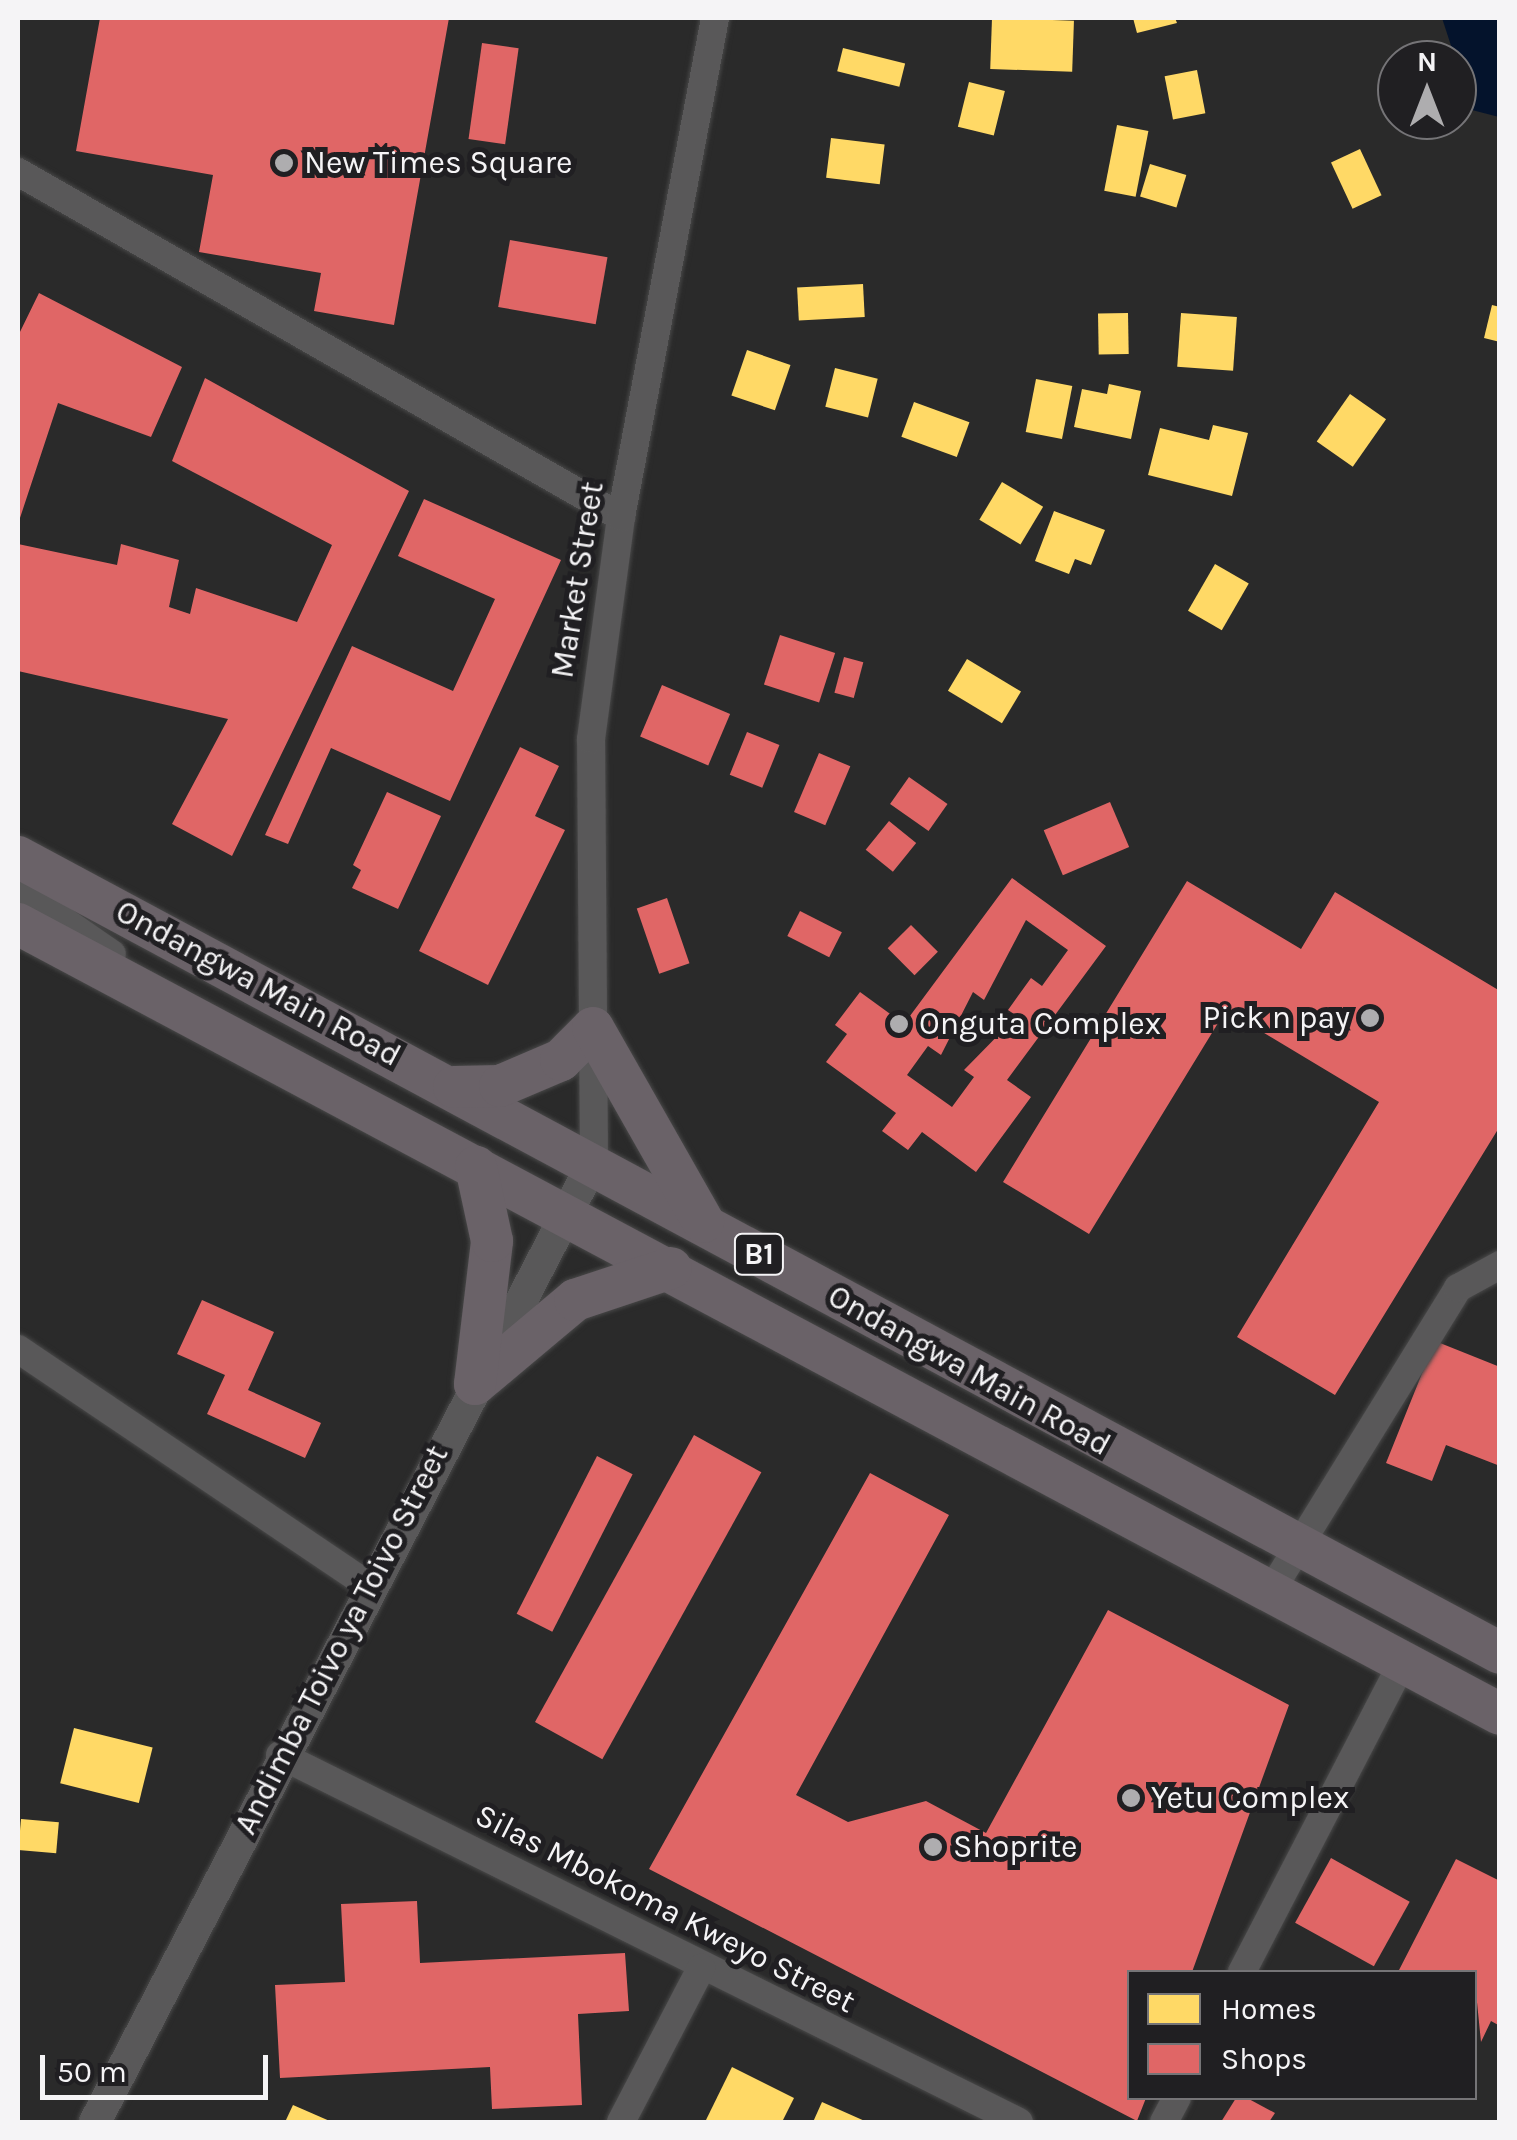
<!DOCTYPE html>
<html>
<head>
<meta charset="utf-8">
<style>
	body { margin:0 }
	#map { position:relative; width:1517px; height:2140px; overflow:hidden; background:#2a2a2a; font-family:Karla,sans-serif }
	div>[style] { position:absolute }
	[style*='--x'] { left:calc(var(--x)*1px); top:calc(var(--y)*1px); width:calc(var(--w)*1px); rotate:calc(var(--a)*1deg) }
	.water>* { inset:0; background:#04132c }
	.homes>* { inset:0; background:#ffd966; transform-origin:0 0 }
	.shops>* { inset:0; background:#e06666; transform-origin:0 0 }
	.roads { filter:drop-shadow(0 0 2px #484848) drop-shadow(0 0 2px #484848) }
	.minor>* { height:28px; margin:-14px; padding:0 14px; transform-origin:14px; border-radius:14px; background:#595859 }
	.tertiary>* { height:32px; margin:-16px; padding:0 16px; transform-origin:16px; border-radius:16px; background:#595859 }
	.primary>* { height:42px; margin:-21px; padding:0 21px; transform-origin:21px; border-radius:21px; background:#6a6268 }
	.dots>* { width:28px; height:28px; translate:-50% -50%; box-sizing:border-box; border:5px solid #201f22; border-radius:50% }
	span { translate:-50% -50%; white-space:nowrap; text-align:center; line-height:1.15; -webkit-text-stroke:10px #201f22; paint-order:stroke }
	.shield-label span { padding:2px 8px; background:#201f22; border:2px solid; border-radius:8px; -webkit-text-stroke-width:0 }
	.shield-label { font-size:30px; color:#f5f4f6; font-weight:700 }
	.poi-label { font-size:32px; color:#f5f4f6 }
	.left { translate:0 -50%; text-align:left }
	.right { translate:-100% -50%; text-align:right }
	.street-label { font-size:32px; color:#f5f4f6 }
	.frame { position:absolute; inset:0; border:20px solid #f5f4f6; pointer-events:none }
	.legend { position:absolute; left:1127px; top:1970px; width:350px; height:130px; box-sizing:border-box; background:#201f22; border:2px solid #757477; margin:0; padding:12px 18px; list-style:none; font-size:30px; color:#f5f4f6 }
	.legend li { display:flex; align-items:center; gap:20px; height:50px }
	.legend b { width:50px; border:2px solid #757477 }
	.north { position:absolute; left:1377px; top:40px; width:100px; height:100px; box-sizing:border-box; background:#201f22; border:2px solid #757477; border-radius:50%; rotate:0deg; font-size:28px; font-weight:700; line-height:40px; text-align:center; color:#f5f4f6 }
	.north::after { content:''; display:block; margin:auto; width:35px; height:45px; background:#aeadaf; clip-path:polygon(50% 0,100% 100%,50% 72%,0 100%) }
	.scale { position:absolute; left:40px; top:2055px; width:228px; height:45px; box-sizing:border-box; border:5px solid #f5f4f6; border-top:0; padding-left:12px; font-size:30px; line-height:35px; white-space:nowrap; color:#f5f4f6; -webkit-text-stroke:8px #201f22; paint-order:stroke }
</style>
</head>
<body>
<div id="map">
	<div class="water">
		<div style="clip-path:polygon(1442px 18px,1499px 18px,1499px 117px,1472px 110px)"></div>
	</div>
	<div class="homes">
		<div style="left:992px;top:18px;width:82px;height:51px;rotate:2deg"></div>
		<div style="clip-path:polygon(1133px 18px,1175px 18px,1177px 23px,1137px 33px)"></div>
		<div style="left:843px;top:48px;width:64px;height:24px;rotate:14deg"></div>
		<div style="left:1197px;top:70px;width:44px;height:33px;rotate:79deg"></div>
		<div style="left:969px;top:82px;width:37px;height:46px;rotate:14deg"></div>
		<div style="left:1117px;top:125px;width:32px;height:67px;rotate:11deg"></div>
		<div style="left:831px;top:138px;width:54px;height:40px;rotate:7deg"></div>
		<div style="left:1360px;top:149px;width:51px;height:32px;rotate:65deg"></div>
		<div style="left:1150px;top:164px;width:38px;height:34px;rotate:17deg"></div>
		<div style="left:863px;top:284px;width:33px;height:66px;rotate:87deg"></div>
		<div style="clip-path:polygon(1492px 305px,1500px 307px,1500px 342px,1484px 338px)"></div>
		<div style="left:1128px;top:313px;width:41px;height:30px;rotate:89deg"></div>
		<div style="left:1181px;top:313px;width:56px;height:54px;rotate:4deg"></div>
		<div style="left:747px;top:350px;width:46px;height:48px;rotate:19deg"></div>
		<div style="left:835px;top:368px;width:44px;height:40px;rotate:14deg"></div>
		<div style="left:1036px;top:379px;width:37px;height:54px;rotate:11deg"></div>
		<div style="clip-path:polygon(1109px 384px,1141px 391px,1131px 439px,1074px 427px,1082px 389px,1107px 394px)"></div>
		<div style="left:1350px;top:394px;width:44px;height:58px;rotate:35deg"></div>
		<div style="left:914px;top:402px;width:59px;height:37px;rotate:20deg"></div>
		<div style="clip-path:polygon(1213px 425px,1248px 433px,1232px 496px,1148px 475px,1160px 428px,1209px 440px)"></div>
		<div style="left:1002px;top:482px;width:48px;height:44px;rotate:31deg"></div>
		<div style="clip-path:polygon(1054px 511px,1105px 530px,1091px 565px,1075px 559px,1069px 574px,1035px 561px)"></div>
		<div style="left:1215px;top:564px;width:39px;height:54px;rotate:30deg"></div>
		<div style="left:967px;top:659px;width:63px;height:37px;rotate:31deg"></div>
		<div style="left:74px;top:1728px;width:81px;height:57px;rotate:14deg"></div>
		<div style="left:21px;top:1819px;width:38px;height:31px;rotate:5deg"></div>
		<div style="clip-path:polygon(732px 2067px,794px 2098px,782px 2122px,705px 2122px)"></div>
		<div style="clip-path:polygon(822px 2102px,867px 2122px,813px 2122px)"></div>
		<div style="clip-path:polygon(293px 2105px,332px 2122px,285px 2122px)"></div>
	</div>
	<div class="shops">
		<div style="clip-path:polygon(100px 18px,449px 18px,394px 325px,314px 311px,321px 273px,199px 252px,213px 175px,76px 151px)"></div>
		<div style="left:482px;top:43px;width:37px;height:97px;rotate:8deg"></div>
		<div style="left:510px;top:240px;width:99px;height:68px;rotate:10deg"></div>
		<div style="clip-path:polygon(39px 293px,182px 367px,151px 437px,58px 403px,18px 524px,18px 336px)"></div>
		<div style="clip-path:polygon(205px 378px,409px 491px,232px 856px,172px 824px,228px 719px,18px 671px,18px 544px,117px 565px,121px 544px,179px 560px,169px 607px,190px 614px,196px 588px,297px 622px,332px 545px,172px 461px)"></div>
		<div style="clip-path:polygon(424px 499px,561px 560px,450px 801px,331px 748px,288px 844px,265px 835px,352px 646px,453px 691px,495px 599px,398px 556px)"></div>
		<div style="left:780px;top:635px;width:58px;height:52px;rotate:18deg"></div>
		<div style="left:844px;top:657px;width:20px;height:37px;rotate:15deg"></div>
		<div style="left:662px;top:685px;width:74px;height:56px;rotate:23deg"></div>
		<div style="left:747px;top:732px;width:35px;height:46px;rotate:22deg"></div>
		<div style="clip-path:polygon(520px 747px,559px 766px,535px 816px,565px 830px,488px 985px,419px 951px)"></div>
		<div style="left:819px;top:753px;width:34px;height:64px;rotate:23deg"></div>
		<div style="left:909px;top:777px;width:47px;height:33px;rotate:35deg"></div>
		<div style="clip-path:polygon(387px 792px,441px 816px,398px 909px,352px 888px,361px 870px,353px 865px)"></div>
		<div style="left:1110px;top:802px;width:49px;height:72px;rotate:67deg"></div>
		<div style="left:889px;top:821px;width:35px;height:37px;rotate:39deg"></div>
		<div style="clip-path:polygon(evenodd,1012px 878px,1106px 946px,1007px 1080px,1031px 1097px,976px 1172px,922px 1132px,908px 1150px,882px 1131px,896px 1113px,826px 1062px,847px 1034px,835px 1025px,860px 992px,904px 1024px,1012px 878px,1026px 920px,1068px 950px,1042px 986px,1031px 978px,1008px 1010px,1017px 1016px,964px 1070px,974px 1077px,952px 1107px,907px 1075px,928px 1046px,941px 1055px,973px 992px,984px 1000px,1026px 920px)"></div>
		<div style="clip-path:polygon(1187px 881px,1301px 949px,1335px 892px,1500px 991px,1500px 1126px,1335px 1395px,1237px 1337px,1379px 1102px,1226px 1010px,1089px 1234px,1003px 1182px)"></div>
		<div style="left:667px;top:898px;width:69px;height:32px;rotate:71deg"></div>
		<div style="left:800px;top:911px;width:47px;height:28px;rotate:27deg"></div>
		<div style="left:911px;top:925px;width:38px;height:33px;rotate:45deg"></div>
		<div style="clip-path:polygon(202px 1300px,274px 1332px,248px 1390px,321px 1423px,305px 1458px,207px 1414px,225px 1375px,177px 1354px)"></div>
		<div style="clip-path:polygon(1435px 1341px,1500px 1367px,1500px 1466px,1446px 1445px,1432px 1481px,1386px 1463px)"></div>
		<div style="left:694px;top:1435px;width:77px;height:328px;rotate:29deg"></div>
		<div style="left:597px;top:1456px;width:40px;height:177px;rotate:27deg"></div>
		<div style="clip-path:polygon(870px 1473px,949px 1515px,796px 1795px,848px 1822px,926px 1801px,986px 1833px,1108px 1610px,1289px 1705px,1192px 1972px,1130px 1972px,1130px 2098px,1146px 2098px,1137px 2121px,649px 1869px)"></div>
		<div style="left:1331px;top:1858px;width:90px;height:74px;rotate:29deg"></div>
		<div style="clip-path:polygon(1456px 1859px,1500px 1881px,1500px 2026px,1491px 2021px,1481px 2042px,1474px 1972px,1398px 1972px)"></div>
		<div style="clip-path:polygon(417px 1901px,420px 1963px,625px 1953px,629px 2011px,578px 2014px,582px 2105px,492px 2109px,490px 2067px,280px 2078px,275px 1985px,345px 1982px,341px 1904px)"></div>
		<div style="clip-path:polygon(1236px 2098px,1247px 2098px,1275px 2113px,1269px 2122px,1221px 2122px)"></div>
	</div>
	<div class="roads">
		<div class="minor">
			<div style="--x:18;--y:172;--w:695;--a:29.78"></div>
			<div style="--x:18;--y:889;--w:114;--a:34.7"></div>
			<div style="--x:594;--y:1161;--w:422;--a:-90.4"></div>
			<div style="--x:591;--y:739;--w:224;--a:-82.3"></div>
			<div style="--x:621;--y:517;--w:508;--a:-79.33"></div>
			<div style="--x:18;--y:1349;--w:421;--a:34"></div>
			<div style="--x:1271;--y:1591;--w:356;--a:-58.3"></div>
			<div style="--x:1458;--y:1288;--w:48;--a:-28.7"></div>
			<div style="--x:280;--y:1755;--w:825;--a:26.41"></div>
			<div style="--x:1242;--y:1972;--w:350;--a:-62.6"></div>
			<div style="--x:621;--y:2122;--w:174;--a:-62.5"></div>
			<div style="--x:1164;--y:2122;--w:27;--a:-62"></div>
		</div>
		<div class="tertiary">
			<div style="--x:95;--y:2122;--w:1083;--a:-62.56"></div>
		</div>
		<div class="primary">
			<div style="--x:18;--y:857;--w:1682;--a:28.24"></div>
			<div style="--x:18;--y:924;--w:1679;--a:28.06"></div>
			<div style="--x:454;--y:1087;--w:46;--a:-1.2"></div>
			<div style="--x:500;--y:1086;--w:66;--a:-23.1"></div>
			<div style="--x:561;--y:1060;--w:45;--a:-45"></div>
			<div style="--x:593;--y:1028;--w:223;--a:60.4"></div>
			<div style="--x:475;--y:1384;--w:131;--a:-40"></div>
			<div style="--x:575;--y:1300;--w:101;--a:-18.4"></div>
			<div style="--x:475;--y:1384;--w:144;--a:-83.2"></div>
			<div style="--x:492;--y:1241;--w:76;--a:-102.2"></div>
		</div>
	</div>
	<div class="dots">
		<div style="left:284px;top:163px;background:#aeadaf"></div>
		<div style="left:1370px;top:1018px;background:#aeadaf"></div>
		<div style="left:899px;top:1024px;background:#aeadaf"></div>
		<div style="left:1131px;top:1798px;background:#aeadaf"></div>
		<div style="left:933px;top:1847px;background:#aeadaf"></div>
	</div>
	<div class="shield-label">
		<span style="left:759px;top:1254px">B1</span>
	</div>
	<div class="poi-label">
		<span class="left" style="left:304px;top:163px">New Times Square</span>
		<span class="right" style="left:1350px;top:1018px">Pick n pay</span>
		<span class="left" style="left:919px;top:1024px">Onguta Complex</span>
		<span class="left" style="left:1151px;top:1798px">Yetu Complex</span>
		<span class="left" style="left:953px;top:1847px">Shoprite</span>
	</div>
	<div class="street-label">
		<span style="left:578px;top:580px;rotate:-81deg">Market Street</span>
		<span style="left:258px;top:984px;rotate:28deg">Ondangwa Main Road</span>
		<span style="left:969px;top:1371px;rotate:29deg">Ondangwa Main Road</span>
		<span style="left:342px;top:1640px;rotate:-63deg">Andimba Toivo ya Toivo Street</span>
		<span style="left:665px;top:1909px;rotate:27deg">Silas Mbokoma Kweyo Street</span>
	</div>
	<div class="frame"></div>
	<ul class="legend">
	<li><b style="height:28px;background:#ffd966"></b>Homes</li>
	<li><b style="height:28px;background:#e06666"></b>Shops</li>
	</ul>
	<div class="north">N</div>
	<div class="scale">50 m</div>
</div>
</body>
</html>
